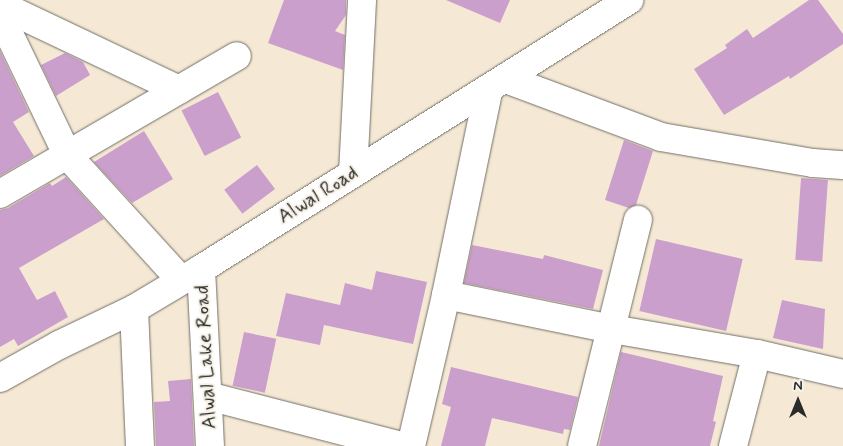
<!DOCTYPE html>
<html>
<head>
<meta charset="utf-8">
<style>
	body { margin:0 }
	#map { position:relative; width:843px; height:446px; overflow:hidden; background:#f5e9d5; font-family:Mynerve,sans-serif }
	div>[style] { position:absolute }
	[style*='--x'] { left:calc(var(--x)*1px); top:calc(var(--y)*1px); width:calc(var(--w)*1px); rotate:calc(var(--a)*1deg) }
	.building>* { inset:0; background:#cb9fcc; transform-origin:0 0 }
	.roads { filter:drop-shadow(0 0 1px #726e66) drop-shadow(0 0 1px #726e66) }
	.minor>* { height:28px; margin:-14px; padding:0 14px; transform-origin:14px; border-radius:14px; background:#fff }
	.major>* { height:28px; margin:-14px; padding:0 14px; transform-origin:14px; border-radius:14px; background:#fff }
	span { translate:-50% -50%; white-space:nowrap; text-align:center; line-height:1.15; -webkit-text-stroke:4px #f7f3e8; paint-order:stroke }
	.street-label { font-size:20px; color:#2b2b2b }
	.north { position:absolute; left:773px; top:376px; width:50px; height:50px; -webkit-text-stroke:4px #f7f3e8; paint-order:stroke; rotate:0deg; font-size:14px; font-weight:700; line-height:20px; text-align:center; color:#2b2b2b }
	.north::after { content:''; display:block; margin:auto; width:18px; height:22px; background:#2b2b2b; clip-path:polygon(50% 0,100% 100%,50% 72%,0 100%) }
</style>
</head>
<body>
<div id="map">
	<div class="building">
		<div style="clip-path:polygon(284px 0,346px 0,346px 15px,335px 31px,345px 35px,343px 70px,268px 43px)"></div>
		<div style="clip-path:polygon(446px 0,510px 0,500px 23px)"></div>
		<div style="clip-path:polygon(809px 0,818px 0,843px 34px,843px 44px,790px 79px,789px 76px,724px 115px,694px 69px,727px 48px,725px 45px,747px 29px,753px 38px)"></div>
		<div style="clip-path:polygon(0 51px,29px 112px,13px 122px,34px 156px,0 176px)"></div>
		<div style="clip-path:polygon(65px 53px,83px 62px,90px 75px,56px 96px,41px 65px)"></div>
		<div style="left:218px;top:92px;width:51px;height:41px;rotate:63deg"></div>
		<div style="clip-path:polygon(144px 131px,173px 179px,132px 203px,94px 162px)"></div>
		<div style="clip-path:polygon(624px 140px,653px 151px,636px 205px,629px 208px,605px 200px)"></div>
		<div style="left:257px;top:165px;width:30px;height:41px;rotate:53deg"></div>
		<div style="clip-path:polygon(66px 177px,104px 219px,19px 268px,37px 300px,55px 291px,68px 317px,18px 346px,14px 339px,0 347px,0 210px,8px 208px,50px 183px,52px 186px)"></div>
		<div style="left:801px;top:178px;width:27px;height:82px;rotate:4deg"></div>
		<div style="left:656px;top:239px;width:89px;height:74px;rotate:13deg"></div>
		<div style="clip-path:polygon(472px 245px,543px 259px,544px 255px,603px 270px,593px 309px,464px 283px)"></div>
		<div style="clip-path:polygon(376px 271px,427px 282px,413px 344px,324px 325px,320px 345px,276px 336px,286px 293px,340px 305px,345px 283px,372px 290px)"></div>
		<div style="clip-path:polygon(782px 300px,825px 309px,823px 349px,773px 338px)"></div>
		<div style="left:244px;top:332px;width:33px;height:55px;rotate:12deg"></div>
		<div style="clip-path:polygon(621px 352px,723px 376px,713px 421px,716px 422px,710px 446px,599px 446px)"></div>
		<div style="clip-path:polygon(451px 367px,578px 397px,570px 430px,564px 429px,563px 434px,492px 418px,485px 446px,441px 446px,451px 407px,442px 404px)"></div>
		<div style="clip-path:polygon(191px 379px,194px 446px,156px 446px,154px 402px,170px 401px,168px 381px)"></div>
	</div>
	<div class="roads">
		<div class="minor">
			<div style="--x:0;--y:5;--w:198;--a:25.4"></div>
			<div style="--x:0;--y:15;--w:157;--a:64.3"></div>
			<div style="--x:68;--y:156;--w:168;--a:47.7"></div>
			<div style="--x:506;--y:79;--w:165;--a:20.5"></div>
			<div style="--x:661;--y:137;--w:154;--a:9.7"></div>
			<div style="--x:813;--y:163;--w:30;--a:4"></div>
			<div style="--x:353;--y:173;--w:173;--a:-87"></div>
			<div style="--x:0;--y:194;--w:274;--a:-30.2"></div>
			<div style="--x:201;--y:269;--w:177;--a:87.1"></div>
			<div style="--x:446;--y:295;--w:169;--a:11.6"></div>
			<div style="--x:612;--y:329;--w:147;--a:9.8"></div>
			<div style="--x:757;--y:354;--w:88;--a:13.1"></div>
			<div style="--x:134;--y:309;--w:137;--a:87.5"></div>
			<div style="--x:208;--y:396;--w:199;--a:14.5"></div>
			<div style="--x:411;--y:446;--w:155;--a:-76.9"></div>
			<div style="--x:446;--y:295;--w:211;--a:-78.3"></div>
			<div style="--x:582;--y:446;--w:233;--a:-76.1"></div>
			<div style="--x:733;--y:446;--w:95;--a:-75.4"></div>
		</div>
		<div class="major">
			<div style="--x:0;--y:378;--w:68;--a:-29.2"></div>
			<div style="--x:59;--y:345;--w:83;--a:-25.6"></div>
			<div style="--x:134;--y:309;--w:78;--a:-30.8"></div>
			<div style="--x:201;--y:269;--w:506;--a:-32.15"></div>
		</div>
	</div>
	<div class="street-label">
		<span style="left:318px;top:195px;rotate:-32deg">Alwal Road</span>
		<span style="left:206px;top:357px;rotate:-93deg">Alwal Lake Road</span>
	</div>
	<div class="north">N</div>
</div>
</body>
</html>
